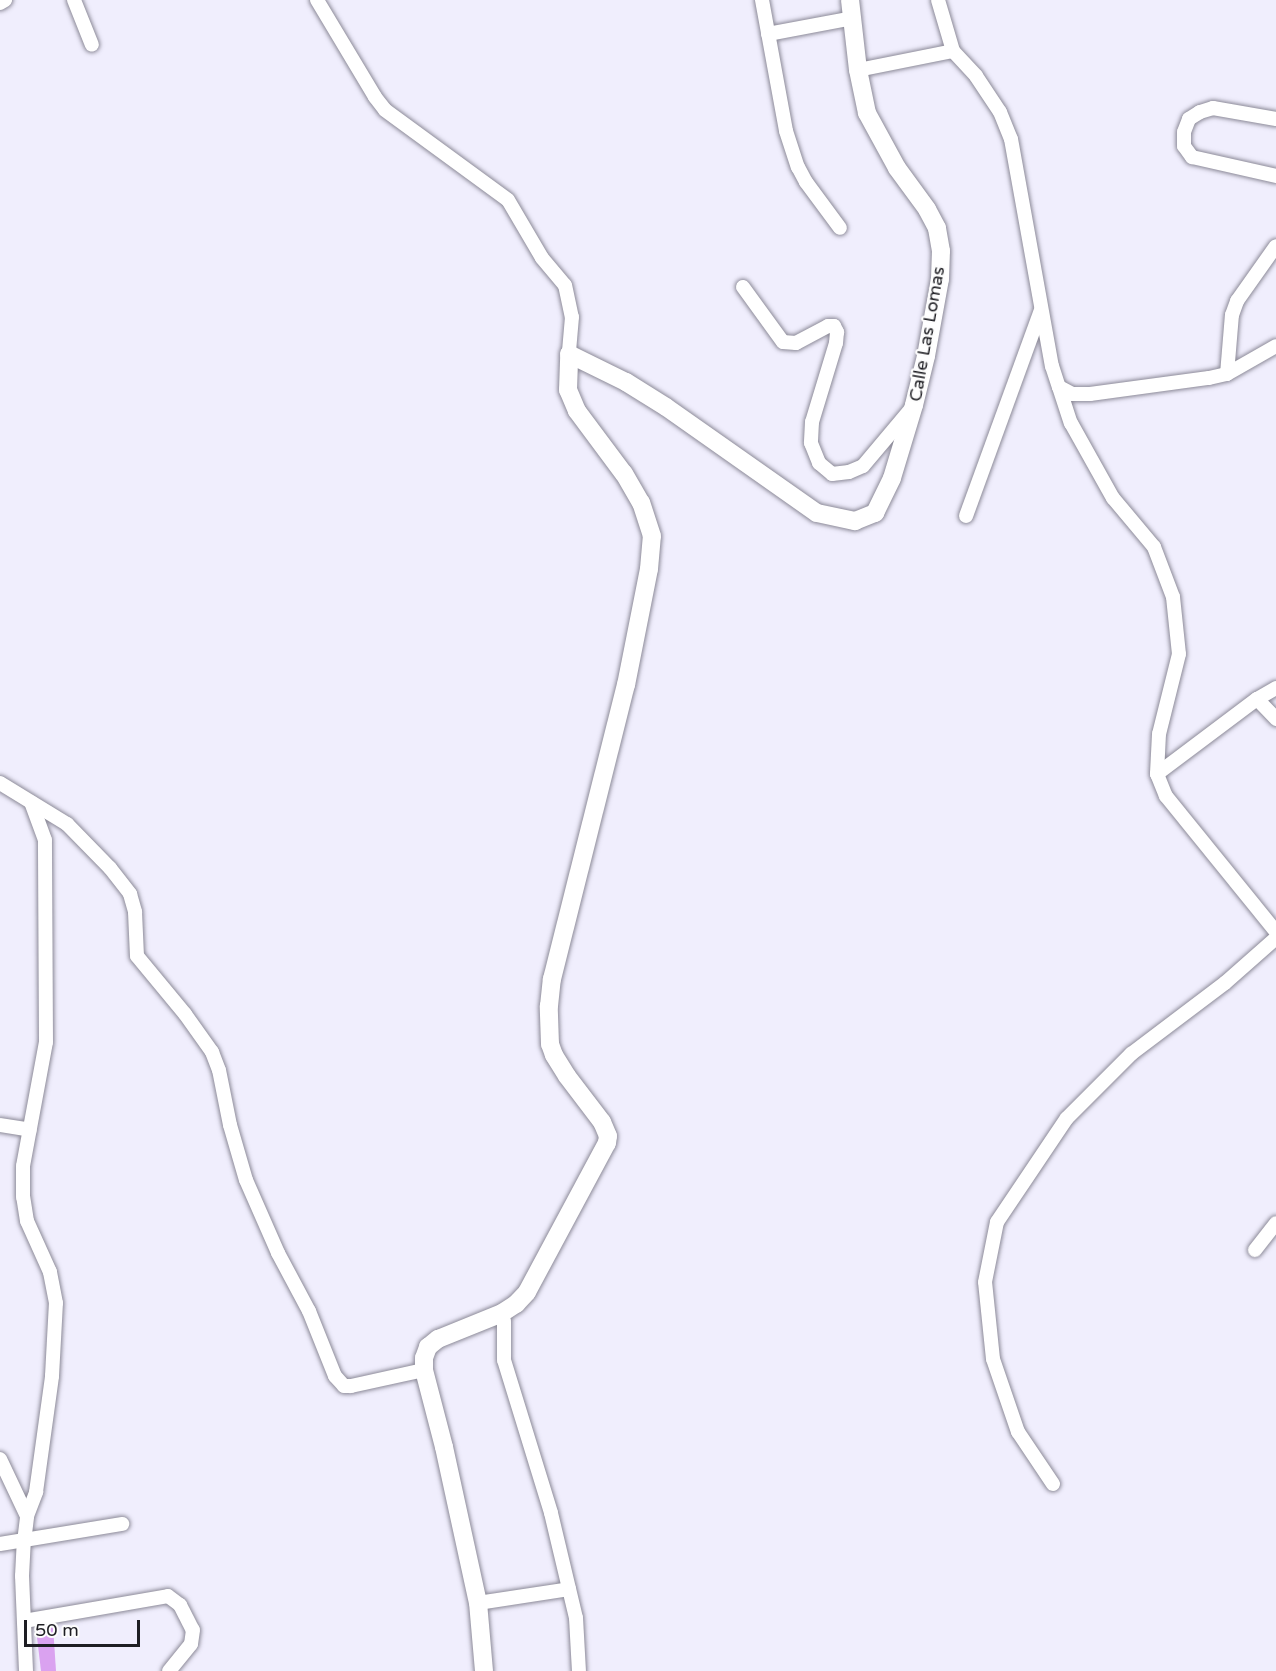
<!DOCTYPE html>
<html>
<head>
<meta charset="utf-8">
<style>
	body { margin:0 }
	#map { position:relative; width:1276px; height:1671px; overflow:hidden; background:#f0eefd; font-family:"Varela Round",sans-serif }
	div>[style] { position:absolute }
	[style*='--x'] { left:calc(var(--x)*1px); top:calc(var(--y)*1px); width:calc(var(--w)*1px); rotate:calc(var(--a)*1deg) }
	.building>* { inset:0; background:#daa2f0 }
	.roads { filter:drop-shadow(0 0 2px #8c8a98) drop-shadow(0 0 2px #8c8a98) }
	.minor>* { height:14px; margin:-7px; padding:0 7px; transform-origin:7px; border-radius:7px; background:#fff }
	.tertiary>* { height:18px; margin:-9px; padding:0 9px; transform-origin:9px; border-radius:9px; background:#fff }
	span { translate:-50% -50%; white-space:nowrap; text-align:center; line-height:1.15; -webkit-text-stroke:4.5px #fdfdfd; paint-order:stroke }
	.street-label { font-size:18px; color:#1e1e23 }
	.scale { position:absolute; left:24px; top:1620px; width:116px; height:27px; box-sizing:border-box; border:3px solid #1e1e23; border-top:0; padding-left:8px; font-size:18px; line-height:21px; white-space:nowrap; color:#1e1e23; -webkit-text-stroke:4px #fdfdfd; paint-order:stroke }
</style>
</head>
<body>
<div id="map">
	<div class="building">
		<div style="clip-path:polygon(53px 1626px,56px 1671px,41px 1671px,36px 1629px)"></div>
	</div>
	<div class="roads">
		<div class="minor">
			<div style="--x:74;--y:0;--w:48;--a:68.2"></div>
			<div style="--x:317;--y:0;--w:113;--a:59.1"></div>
			<div style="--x:375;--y:97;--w:16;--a:52"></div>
			<div style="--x:385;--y:110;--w:152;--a:36.2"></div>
			<div style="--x:508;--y:200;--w:67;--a:59.6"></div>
			<div style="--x:542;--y:258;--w:35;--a:50"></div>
			<div style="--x:565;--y:285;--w:33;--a:78"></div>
			<div style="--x:572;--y:317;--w:37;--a:95"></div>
			<div style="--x:762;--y:0;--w:133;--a:79.6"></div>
			<div style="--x:786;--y:131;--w:38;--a:72"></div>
			<div style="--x:798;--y:167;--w:17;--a:62"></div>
			<div style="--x:806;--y:182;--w:57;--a:53.5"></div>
			<div style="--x:938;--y:0;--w:53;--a:73.6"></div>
			<div style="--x:953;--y:51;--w:34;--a:47"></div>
			<div style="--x:976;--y:76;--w:43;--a:56.3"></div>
			<div style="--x:1000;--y:112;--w:29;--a:68"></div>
			<div style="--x:1011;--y:139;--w:231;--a:79.8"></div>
			<div style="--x:1052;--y:366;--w:22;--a:72"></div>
			<div style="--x:1059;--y:387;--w:15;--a:28"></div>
			<div style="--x:1072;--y:394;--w:18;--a:0"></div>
			<div style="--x:1090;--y:394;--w:120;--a:-7.7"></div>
			<div style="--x:1209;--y:378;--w:18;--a:-13"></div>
			<div style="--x:1227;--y:374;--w:56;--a:-29.7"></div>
			<div style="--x:0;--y:3;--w:6;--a:-31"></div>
			<div style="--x:768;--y:34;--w:86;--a:-10.7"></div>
			<div style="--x:858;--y:70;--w:97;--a:-11.3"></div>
			<div style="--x:1276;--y:119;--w:64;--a:-170.1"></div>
			<div style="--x:1213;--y:108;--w:14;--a:163"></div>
			<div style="--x:1200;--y:112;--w:13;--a:148"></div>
			<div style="--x:1189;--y:119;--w:14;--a:111"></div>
			<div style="--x:1184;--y:132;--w:14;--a:90"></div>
			<div style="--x:1184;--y:146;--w:14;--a:54"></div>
			<div style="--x:1192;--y:157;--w:86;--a:12.7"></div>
			<div style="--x:743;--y:287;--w:68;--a:54"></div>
			<div style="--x:783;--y:342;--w:13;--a:4"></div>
			<div style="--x:796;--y:343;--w:36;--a:-28"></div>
			<div style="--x:828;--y:326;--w:6;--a:0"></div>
			<div style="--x:834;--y:326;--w:7;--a:63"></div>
			<div style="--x:837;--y:332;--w:11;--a:95"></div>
			<div style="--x:836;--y:343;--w:83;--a:106.9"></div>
			<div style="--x:812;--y:422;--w:21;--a:93"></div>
			<div style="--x:811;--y:443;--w:22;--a:68"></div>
			<div style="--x:819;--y:463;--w:17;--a:40"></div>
			<div style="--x:832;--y:474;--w:17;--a:-7"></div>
			<div style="--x:849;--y:472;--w:15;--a:-23"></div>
			<div style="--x:863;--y:466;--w:75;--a:-49.9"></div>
			<div style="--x:1227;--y:374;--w:59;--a:-85.2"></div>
			<div style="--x:1232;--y:315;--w:15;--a:-70"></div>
			<div style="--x:1237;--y:301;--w:67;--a:-54.7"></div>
			<div style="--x:1059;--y:387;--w:38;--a:72"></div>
			<div style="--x:1071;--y:423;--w:86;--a:60.8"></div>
			<div style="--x:1113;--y:498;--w:64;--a:50.1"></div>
			<div style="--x:1154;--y:547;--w:53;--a:69.2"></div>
			<div style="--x:1173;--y:597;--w:57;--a:84"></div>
			<div style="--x:1179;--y:654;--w:82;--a:104"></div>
			<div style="--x:1159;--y:734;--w:40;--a:92.9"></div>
			<div style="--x:1157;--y:774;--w:24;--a:68"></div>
			<div style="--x:1166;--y:796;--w:175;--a:51"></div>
			<div style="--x:966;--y:516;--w:219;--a:-70"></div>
			<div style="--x:1257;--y:699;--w:28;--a:46"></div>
			<div style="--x:1157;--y:774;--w:125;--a:-36.9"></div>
			<div style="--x:1257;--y:699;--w:22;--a:-30"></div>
			<div style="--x:0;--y:783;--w:79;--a:31.5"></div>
			<div style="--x:67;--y:824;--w:62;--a:45.7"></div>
			<div style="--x:110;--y:868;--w:33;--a:52"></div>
			<div style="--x:130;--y:894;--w:19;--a:74"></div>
			<div style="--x:135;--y:912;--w:44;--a:87.4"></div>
			<div style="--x:137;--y:956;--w:75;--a:50.4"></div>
			<div style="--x:185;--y:1014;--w:47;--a:54.6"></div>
			<div style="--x:212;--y:1052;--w:19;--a:69"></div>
			<div style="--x:219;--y:1070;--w:56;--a:78.7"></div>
			<div style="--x:230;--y:1125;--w:57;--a:73.8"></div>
			<div style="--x:246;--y:1180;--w:80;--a:66.3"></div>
			<div style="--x:278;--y:1253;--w:66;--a:61.9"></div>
			<div style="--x:309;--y:1311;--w:70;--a:68.2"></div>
			<div style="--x:335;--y:1376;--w:13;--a:48"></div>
			<div style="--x:344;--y:1386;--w:7;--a:0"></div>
			<div style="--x:351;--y:1386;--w:75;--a:-12.4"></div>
			<div style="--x:0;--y:1125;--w:30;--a:9"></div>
			<div style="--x:1255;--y:1250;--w:34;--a:-52"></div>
			<div style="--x:502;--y:1313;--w:9;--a:77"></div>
			<div style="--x:504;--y:1322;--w:38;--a:90"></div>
			<div style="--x:504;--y:1360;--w:160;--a:72.9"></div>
			<div style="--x:551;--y:1513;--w:108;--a:76.6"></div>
			<div style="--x:576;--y:1618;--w:53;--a:86.8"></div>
			<div style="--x:0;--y:1459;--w:63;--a:64.7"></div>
			<div style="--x:1053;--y:1484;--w:63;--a:-123.9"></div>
			<div style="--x:1018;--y:1432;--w:77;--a:-108.9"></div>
			<div style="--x:993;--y:1359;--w:77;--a:-95.9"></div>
			<div style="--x:985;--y:1282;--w:61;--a:-78.7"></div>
			<div style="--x:997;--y:1222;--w:125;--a:-56.1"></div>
			<div style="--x:1067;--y:1118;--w:91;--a:-45"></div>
			<div style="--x:1131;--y:1054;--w:118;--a:-37.1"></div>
			<div style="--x:1225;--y:983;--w:68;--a:-41.4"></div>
			<div style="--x:0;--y:1544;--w:124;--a:-9.3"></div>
			<div style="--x:478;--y:1603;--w:92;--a:-8.7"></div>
			<div style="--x:24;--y:1621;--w:146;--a:-9.8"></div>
			<div style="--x:168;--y:1596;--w:15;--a:37"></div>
			<div style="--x:180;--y:1605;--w:28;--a:63"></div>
			<div style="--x:193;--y:1630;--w:14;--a:98"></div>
			<div style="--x:191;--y:1644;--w:35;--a:129"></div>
			<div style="--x:26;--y:1671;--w:95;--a:-92.4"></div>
			<div style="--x:22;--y:1576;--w:34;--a:-87"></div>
			<div style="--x:24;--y:1542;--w:26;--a:-83"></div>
			<div style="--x:27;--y:1516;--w:26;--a:-69"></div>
			<div style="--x:36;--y:1492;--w:117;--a:-82.1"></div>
			<div style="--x:52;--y:1376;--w:73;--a:-86.9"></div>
			<div style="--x:56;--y:1303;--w:32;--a:-101"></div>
			<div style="--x:50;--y:1272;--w:56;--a:-114.3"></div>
			<div style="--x:27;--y:1221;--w:24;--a:-99"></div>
			<div style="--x:23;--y:1197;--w:31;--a:-90"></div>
			<div style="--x:23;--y:1166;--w:126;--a:-79.5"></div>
			<div style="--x:46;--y:1042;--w:202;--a:-90.3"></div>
			<div style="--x:45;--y:840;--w:40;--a:-110.2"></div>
		</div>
		<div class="tertiary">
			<div style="--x:484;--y:1671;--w:68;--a:-95"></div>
			<div style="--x:478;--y:1603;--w:160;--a:-102.3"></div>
			<div style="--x:444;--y:1447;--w:80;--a:-104.6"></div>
			<div style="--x:424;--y:1370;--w:12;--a:-90"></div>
			<div style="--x:424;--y:1358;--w:12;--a:-70"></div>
			<div style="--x:428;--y:1347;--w:13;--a:-39"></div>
			<div style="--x:438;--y:1339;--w:69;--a:-22.1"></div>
			<div style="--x:502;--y:1313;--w:17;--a:-33"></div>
			<div style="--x:516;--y:1304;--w:16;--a:-47"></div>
			<div style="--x:527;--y:1292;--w:169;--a:-61.8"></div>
			<div style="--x:607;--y:1143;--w:7;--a:-82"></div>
			<div style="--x:608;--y:1136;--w:15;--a:-113"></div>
			<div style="--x:602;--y:1122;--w:58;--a:-127.3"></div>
			<div style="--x:567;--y:1076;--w:25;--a:-122"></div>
			<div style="--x:554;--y:1055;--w:12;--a:-110"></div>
			<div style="--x:550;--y:1044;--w:38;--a:-92"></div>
			<div style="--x:549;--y:1006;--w:27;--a:-84"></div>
			<div style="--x:552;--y:979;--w:303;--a:-75.9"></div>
			<div style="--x:626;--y:685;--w:118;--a:-78.8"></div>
			<div style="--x:649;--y:569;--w:33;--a:-85"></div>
			<div style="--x:652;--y:536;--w:35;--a:-108"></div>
			<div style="--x:641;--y:503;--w:34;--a:-120"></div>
			<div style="--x:624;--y:474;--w:79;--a:-126.7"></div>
			<div style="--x:577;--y:411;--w:23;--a:-113"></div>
			<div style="--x:568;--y:390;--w:36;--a:-88"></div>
			<div style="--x:569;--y:354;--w:64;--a:26.2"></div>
			<div style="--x:626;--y:382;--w:47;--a:32"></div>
			<div style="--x:666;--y:407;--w:184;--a:35.1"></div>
			<div style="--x:817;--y:513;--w:39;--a:12"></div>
			<div style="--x:855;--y:521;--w:22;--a:-22"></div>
			<div style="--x:875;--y:513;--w:39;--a:-64"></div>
			<div style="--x:892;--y:478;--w:76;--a:-73.2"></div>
			<div style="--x:914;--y:405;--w:50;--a:-76.2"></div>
			<div style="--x:926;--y:356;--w:78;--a:-79.7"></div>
			<div style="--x:940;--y:279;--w:28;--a:-88"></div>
			<div style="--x:941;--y:251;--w:23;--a:-100"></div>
			<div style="--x:937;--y:228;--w:21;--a:-118"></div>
			<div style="--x:927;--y:209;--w:51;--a:-126.2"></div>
			<div style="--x:897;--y:168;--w:63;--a:-118.6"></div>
			<div style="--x:867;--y:113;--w:44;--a:-101.8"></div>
			<div style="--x:858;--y:70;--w:70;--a:-96.5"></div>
		</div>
	</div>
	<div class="street-label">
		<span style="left:927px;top:334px;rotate:-80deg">Calle Las Lomas</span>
	</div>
	<div class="scale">50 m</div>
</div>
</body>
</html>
